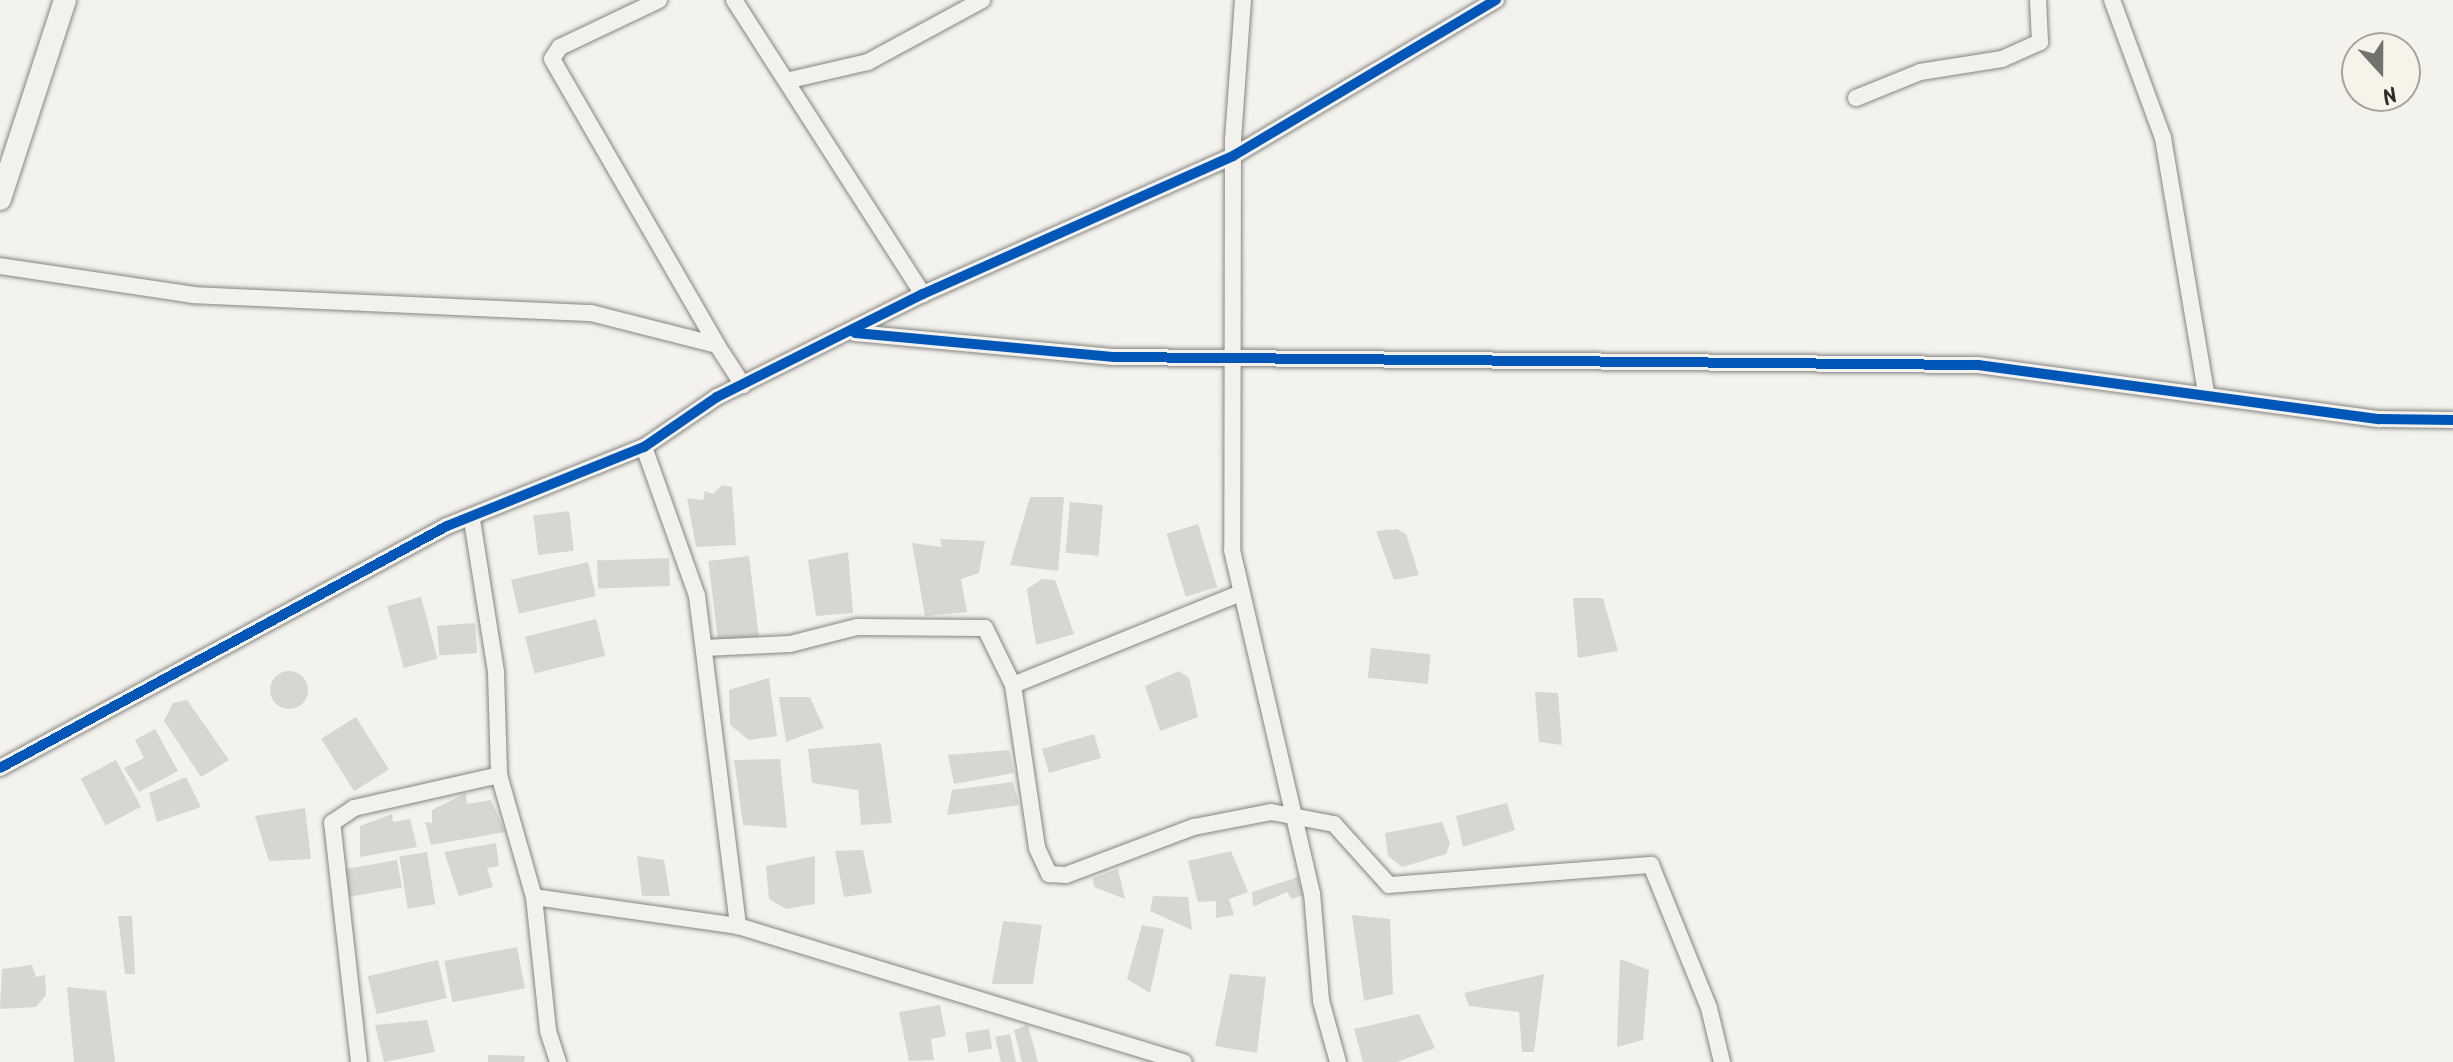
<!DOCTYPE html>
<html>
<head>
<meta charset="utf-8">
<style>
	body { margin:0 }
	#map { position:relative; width:2453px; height:1062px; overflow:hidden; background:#f4f2ec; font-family:Kalam,sans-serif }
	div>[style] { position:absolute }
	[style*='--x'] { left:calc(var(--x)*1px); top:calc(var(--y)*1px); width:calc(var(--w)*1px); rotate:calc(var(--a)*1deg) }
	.building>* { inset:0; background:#d7d6d2; transform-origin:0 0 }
	.round { border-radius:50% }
	.roads { filter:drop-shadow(0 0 2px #858582) drop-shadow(0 0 2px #858582) }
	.street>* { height:16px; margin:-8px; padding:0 8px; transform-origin:8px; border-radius:8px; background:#f2f1ed }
	.secondary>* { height:22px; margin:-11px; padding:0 11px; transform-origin:11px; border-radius:11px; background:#f2f1ed }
	.cycleway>* { height:10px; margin:-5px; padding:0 5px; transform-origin:5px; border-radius:5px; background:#0057b8 }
	span { translate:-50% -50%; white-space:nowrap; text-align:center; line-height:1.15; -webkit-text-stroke:7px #f7f3e8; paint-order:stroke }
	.north { position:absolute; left:2341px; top:32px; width:80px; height:80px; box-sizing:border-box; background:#f7f3e8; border:2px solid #a5a39c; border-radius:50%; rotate:159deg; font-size:22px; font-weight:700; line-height:32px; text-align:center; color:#2b2b2b }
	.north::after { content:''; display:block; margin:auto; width:28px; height:36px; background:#71716f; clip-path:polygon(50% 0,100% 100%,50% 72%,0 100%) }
</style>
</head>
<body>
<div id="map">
	<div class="building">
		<div style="clip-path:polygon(722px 485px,732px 487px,736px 545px,696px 547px,687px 498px,703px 500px,705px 491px,713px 494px)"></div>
		<div style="clip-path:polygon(1030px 497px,1064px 497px,1058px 571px,1010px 565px)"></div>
		<div style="left:1070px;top:502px;width:33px;height:51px;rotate:5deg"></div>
		<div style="left:569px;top:511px;width:40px;height:36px;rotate:83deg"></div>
		<div style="left:1198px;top:524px;width:66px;height:33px;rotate:73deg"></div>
		<div style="clip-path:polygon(1397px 529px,1406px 534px,1419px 575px,1394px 580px,1376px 531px)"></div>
		<div style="clip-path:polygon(940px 539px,985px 541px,979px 573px,961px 579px,967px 612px,925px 616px,912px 543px,942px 547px)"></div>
		<div style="clip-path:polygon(848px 552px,853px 613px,816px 616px,808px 560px)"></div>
		<div style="left:749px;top:556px;width:81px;height:41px;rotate:83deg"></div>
		<div style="left:669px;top:558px;width:28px;height:72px;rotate:88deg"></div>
		<div style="left:588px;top:562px;width:35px;height:79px;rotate:77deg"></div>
		<div style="clip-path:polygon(1042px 579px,1055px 580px,1074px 634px,1036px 645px,1027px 589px)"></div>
		<div style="left:421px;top:597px;width:64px;height:35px;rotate:75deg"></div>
		<div style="clip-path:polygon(1573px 598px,1603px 598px,1618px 651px,1578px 658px)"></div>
		<div style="left:596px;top:619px;width:38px;height:73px;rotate:76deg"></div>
		<div style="left:475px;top:623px;width:30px;height:38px;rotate:86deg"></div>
		<div style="left:1371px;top:648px;width:60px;height:30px;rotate:6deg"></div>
		<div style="clip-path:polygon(1179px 671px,1189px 678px,1198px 717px,1160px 731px,1145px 686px)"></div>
		<div class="round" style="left:270px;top:671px;width:38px;height:38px"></div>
		<div style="clip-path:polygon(769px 678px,777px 736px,749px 740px,730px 725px,729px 690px)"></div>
		<div style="clip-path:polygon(1535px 692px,1558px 693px,1562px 745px,1539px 742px)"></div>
		<div style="clip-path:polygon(779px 697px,810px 697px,824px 728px,786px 742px)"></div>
		<div style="clip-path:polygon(187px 700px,229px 760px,201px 777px,164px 721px,173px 703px)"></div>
		<div style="left:356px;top:717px;width:62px;height:41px;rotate:58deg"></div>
		<div style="clip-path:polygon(155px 729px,178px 771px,139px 792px,124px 768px,144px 758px,135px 740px)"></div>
		<div style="left:1094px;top:734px;width:25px;height:54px;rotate:74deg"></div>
		<div style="clip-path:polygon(881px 743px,892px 823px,861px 825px,858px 790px,812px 783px,808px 749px)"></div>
		<div style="clip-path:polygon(1009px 750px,1014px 773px,954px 784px,948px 755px)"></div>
		<div style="clip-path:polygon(780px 759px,787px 828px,743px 825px,734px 760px)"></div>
		<div style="left:116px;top:760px;width:53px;height:40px;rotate:62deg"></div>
		<div style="clip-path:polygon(186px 777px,201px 807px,157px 822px,149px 793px)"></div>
		<div style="clip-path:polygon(1013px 782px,1019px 805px,947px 815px,952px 790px)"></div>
		<div style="clip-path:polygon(466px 793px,467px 804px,491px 800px,505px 832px,431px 845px,425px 822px,432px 823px,432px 810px)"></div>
		<div style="clip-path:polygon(1507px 803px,1515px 830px,1463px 847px,1456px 816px)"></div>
		<div style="clip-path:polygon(305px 808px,311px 859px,269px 861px,255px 816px)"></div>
		<div style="clip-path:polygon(392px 814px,393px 822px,410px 819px,417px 847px,360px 857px,360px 826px)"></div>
		<div style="clip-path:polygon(1442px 822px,1450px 843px,1446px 854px,1402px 867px,1388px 856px,1385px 833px)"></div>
		<div style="clip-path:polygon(496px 843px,499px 866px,487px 868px,493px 887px,459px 896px,444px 852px)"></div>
		<div style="clip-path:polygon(863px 850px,872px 893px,844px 897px,835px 851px)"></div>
		<div style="clip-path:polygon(1231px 851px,1248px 892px,1229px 899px,1234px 915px,1216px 918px,1216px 901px,1198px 902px,1188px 861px)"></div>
		<div style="left:427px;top:852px;width:53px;height:28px;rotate:81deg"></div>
		<div style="clip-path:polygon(637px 856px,664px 860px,670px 896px,642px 896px)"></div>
		<div style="clip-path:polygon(815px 856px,815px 904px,786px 909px,769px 899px,766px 866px)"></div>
		<div style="left:397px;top:860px;width:28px;height:53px;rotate:80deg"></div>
		<div style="clip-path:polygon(1118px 869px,1125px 899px,1094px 887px,1093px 878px)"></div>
		<div style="clip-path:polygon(1298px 877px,1303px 895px,1292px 899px,1287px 892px,1253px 907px,1252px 892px)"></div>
		<div style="clip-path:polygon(1153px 896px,1188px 897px,1192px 930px,1150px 911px)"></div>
		<div style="clip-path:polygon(1352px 915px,1390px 919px,1393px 994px,1364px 1001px)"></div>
		<div style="clip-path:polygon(118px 916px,132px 916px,135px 974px,125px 974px)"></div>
		<div style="clip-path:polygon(1003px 921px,1042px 925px,1033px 984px,992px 984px)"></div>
		<div style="clip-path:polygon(1142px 925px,1164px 929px,1150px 993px,1127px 979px)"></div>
		<div style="left:517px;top:947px;width:42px;height:74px;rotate:79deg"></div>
		<div style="clip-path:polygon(1620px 959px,1649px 970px,1643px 1040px,1617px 1047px)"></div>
		<div style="left:438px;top:960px;width:39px;height:72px;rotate:77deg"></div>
		<div style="clip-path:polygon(32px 965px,36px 977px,45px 975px,46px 995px,36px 1007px,0 1009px,2px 969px)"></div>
		<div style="clip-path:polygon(1230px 974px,1266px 977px,1257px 1053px,1215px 1046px)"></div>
		<div style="clip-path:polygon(1544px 974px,1534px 1052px,1522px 1052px,1519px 1012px,1469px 1006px,1464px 993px)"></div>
		<div style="clip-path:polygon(67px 987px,106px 991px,115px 1062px,74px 1062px)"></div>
		<div style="clip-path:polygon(940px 1005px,946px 1036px,931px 1039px,934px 1060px,909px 1061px,899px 1012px)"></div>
		<div style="clip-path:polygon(1419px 1014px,1435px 1048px,1397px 1062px,1363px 1062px,1354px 1029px)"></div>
		<div style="clip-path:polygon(427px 1020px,435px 1052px,384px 1062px,375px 1025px)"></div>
		<div style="clip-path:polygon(1028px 1025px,1038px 1062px,1022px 1062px,1014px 1030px)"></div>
		<div style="left:989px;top:1029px;width:20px;height:24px;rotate:81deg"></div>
		<div style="clip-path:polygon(1010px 1034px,1016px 1062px,1001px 1062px,995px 1037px)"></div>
		<div style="clip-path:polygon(488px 1055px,525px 1056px,524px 1062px,488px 1062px)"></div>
	</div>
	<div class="roads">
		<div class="street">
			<div style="--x:659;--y:0;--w:110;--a:154.6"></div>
			<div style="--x:560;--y:47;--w:14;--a:124"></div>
			<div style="--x:552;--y:59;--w:330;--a:60"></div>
			<div style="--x:734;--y:0;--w:350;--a:57.3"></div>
			<div style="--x:1243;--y:0;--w:140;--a:94.1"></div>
			<div style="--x:1233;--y:140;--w:410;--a:90.1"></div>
			<div style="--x:1232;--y:550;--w:352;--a:76.9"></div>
			<div style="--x:1312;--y:893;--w:108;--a:85.2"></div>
			<div style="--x:1321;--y:1001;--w:63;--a:74.4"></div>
			<div style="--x:2112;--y:0;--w:147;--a:69.7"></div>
			<div style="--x:2163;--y:138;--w:258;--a:80.4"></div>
			<div style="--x:790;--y:80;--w:80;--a:-13"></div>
			<div style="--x:868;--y:62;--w:130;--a:-28.5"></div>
			<div style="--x:1856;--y:98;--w:69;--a:-22.1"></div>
			<div style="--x:1920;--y:72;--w:83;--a:-9"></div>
			<div style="--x:2002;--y:59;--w:42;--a:-24.1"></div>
			<div style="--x:2040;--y:42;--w:42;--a:-92.7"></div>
			<div style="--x:0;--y:266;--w:195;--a:8.5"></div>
			<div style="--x:193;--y:295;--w:398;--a:2.6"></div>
			<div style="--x:591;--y:313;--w:130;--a:14.3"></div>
			<div style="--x:717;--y:345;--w:48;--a:57"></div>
			<div style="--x:855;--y:333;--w:259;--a:5.3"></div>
			<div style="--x:1113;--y:357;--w:865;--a:0.53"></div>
			<div style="--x:1978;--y:365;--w:405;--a:7.7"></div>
			<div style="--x:2379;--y:419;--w:74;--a:0.8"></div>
			<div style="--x:644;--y:447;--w:158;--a:70.4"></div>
			<div style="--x:697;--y:596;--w:333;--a:82.9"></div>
			<div style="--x:472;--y:520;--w:154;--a:81"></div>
			<div style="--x:496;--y:672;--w:103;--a:88.3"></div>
			<div style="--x:499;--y:775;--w:127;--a:74"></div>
			<div style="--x:534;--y:897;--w:135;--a:84"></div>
			<div style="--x:548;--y:1031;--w:33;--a:72"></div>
			<div style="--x:704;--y:648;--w:86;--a:-2.7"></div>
			<div style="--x:790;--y:644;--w:69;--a:-14.2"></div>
			<div style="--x:857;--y:627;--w:128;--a:0.4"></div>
			<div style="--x:985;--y:628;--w:64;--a:63.8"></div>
			<div style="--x:1013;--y:685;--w:165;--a:81.6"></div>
			<div style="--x:1037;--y:848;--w:29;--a:65"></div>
			<div style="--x:1049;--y:874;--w:17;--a:3"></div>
			<div style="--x:1066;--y:875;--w:137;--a:-20.6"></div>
			<div style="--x:1194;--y:827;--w:78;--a:-11"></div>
			<div style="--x:1271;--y:812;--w:64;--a:10.8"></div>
			<div style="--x:1334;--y:824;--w:82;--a:48"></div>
			<div style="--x:1389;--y:885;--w:263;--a:-4.4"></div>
			<div style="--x:1651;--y:865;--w:154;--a:67.9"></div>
			<div style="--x:1709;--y:1008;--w:56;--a:76.5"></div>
			<div style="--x:1013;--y:685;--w:246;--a:-22"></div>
			<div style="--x:0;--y:768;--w:508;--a:-28.43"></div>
			<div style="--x:447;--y:526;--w:212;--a:-21.9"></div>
			<div style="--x:644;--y:447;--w:88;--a:-34.4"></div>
			<div style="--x:717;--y:397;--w:230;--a:-26.6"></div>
			<div style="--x:923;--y:294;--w:339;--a:-24"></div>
			<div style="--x:1233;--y:156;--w:306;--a:-30.7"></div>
			<div style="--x:534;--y:897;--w:206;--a:8.1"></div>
			<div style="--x:738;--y:926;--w:466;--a:17"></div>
			<div style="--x:359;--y:1062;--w:241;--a:-96.4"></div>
			<div style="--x:332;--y:823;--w:27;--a:-34"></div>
			<div style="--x:354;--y:808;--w:149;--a:-12.8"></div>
		</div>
		<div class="secondary">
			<div style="--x:0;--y:199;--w:209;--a:-71.9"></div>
		</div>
	</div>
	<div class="cycleway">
		<div style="--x:855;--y:333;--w:259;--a:5.3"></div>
		<div style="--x:1113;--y:357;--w:865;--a:0.53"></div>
		<div style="--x:1978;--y:365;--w:405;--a:7.7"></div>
		<div style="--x:2379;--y:419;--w:74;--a:0.8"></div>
		<div style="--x:0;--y:768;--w:508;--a:-28.43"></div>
		<div style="--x:447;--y:526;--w:212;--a:-21.9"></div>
		<div style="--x:644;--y:447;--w:88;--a:-34.4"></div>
		<div style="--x:717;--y:397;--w:230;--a:-26.6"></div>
		<div style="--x:923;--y:294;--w:339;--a:-24"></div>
		<div style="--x:1233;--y:156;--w:306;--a:-30.7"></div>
	</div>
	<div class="north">N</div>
</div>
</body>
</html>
